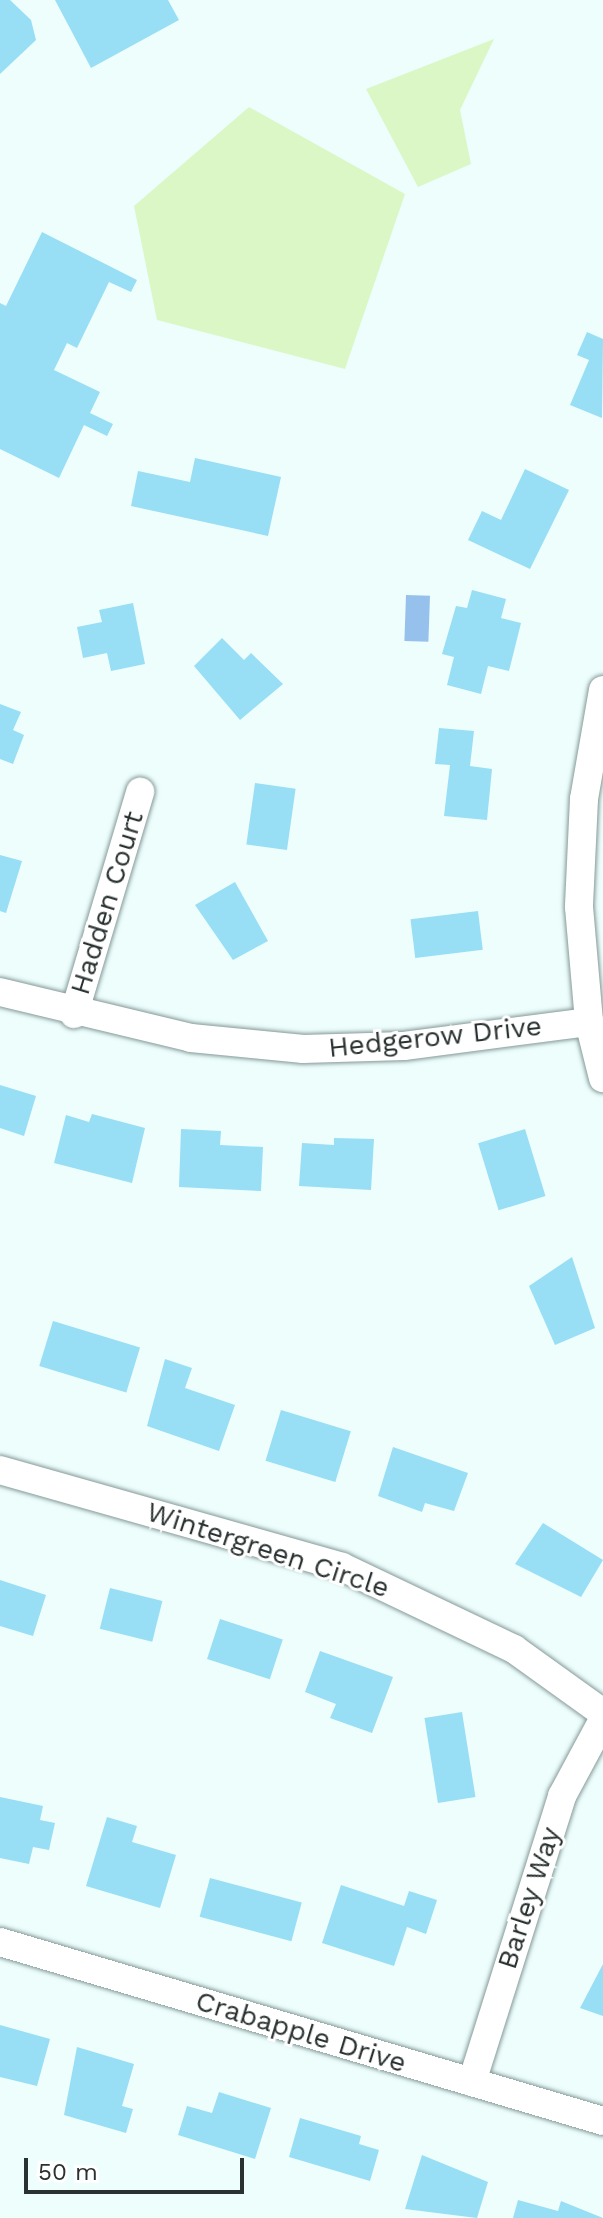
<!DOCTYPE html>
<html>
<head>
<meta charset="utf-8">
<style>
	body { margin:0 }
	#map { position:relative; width:603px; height:2218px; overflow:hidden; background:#edfefd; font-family:"Work Sans",sans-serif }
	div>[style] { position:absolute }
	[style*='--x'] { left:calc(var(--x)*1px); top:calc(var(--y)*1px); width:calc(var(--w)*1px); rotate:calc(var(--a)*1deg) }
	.green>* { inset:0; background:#dcf7c6 }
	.water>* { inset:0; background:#97c1ed; transform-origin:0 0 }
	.building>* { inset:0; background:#98def5; transform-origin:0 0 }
	.roads { filter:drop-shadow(0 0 2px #859997) drop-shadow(0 0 2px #859997) }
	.street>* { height:28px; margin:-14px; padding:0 14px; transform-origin:14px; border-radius:14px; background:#fff }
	span { translate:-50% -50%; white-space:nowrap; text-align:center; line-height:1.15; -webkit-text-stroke:6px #fff; paint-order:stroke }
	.street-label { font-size:28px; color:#2a3231 }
	.scale { position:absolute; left:24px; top:2158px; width:220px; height:36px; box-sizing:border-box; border:4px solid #2a3231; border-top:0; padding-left:10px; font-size:24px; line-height:28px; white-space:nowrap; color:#2a3231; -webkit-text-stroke:6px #fff; paint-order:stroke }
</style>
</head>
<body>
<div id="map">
	<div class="green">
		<div style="clip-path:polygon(494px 39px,460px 110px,471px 164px,418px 187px,366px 89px)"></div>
		<div style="clip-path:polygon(249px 107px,405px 194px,345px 369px,157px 320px,134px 206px)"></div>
	</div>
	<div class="water">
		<div style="left:406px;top:595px;width:24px;height:46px;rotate:2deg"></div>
	</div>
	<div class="building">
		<div style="clip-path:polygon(0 0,10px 0,31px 20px,36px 40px,0 74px)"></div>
		<div style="clip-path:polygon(55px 0,168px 0,179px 20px,91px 68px)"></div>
		<div style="clip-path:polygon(42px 232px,137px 280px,131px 292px,109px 282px,77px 348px,67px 343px,54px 370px,100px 392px,90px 413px,113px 424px,107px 436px,84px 425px,59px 478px,0 449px,0 303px,6px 306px)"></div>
		<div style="clip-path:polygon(587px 332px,603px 339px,602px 418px,570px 405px,589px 360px,577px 355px)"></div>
		<div style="clip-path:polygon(195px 458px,281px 477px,268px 536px,131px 506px,138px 471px,190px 482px)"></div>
		<div style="clip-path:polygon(525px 469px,569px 490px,530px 569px,468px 540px,482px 511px,501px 520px)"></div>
		<div style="clip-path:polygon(472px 590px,506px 599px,501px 618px,521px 623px,509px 671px,488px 666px,481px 694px,447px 685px,454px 657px,442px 654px,456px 606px,467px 608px)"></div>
		<div style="clip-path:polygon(133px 603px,145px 664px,111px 671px,107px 653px,83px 658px,77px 627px,102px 622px,99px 610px)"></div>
		<div style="clip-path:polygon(222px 638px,244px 660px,251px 653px,283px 684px,240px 720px,194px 666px)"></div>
		<div style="clip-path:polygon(0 704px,21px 712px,13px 730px,24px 735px,13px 764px,0 759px)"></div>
		<div style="clip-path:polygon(439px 728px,474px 731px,470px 766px,492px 769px,487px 820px,444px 816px,450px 765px,435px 764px)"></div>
		<div style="left:255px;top:783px;width:41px;height:62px;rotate:8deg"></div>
		<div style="clip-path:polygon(0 855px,22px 861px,6px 913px,0 911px)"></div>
		<div style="clip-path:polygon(235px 882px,268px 941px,233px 960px,195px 905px)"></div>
		<div style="left:478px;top:911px;width:39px;height:68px;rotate:83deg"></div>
		<div style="clip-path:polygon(0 1085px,36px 1096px,24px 1136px,0 1128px)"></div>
		<div style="clip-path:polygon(92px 1114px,145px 1128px,132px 1183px,54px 1163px,66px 1115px,89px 1122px)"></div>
		<div style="clip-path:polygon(181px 1129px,221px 1131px,220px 1145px,263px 1147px,261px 1191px,179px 1187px)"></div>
		<div style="left:525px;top:1129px;width:70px;height:49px;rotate:73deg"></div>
		<div style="clip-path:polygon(334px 1138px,374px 1139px,371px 1190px,299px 1186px,302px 1143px,334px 1145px)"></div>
		<div style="clip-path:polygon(572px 1257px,595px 1328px,555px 1345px,529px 1286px)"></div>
		<div style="left:53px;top:1321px;width:91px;height:47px;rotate:17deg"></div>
		<div style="clip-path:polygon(165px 1359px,192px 1368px,185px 1388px,235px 1405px,219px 1451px,147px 1426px)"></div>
		<div style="left:281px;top:1410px;width:73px;height:53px;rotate:17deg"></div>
		<div style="clip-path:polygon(393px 1447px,468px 1473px,454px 1511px,425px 1503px,422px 1512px,378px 1496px)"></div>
		<div style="clip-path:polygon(543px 1523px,603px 1560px,581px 1597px,515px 1564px)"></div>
		<div style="clip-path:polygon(0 1580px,46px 1595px,33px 1636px,0 1626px)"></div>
		<div style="left:110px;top:1588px;width:54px;height:42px;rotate:14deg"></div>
		<div style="left:220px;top:1619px;width:66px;height:42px;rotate:18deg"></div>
		<div style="clip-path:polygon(320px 1651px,393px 1677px,372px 1733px,330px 1718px,336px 1704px,305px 1692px)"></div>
		<div style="left:462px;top:1712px;width:86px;height:38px;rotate:81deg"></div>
		<div style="clip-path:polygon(0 1797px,43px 1806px,40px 1820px,55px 1823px,49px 1850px,33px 1847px,29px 1864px,0 1858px)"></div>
		<div style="clip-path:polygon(107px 1817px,137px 1826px,132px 1842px,176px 1855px,160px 1908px,86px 1886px)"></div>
		<div style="left:210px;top:1878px;width:95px;height:40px;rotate:15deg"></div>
		<div style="clip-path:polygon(341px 1885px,404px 1906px,409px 1891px,437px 1900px,426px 1934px,407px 1927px,394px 1966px,322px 1943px)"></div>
		<div style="clip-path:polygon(603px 1964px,603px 2016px,580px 2008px)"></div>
		<div style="clip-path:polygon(0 2025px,50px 2039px,37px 2086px,0 2077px)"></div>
		<div style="clip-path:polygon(77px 2047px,134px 2064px,122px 2106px,133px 2109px,126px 2133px,64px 2115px)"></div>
		<div style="clip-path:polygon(219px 2092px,271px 2108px,255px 2159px,178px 2135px,187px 2106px,212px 2113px)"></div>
		<div style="clip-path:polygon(300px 2118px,361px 2136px,359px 2144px,379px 2150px,370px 2181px,289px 2157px)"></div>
		<div style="clip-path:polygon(422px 2155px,488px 2182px,477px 2218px,405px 2209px)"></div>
		<div style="clip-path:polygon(518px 2200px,558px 2211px,561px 2201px,603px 2218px,513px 2218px)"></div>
	</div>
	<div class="roads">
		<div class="street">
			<div style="--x:603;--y:690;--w:111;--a:99.9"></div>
			<div style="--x:584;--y:799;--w:108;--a:92.7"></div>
			<div style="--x:579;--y:907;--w:115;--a:85"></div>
			<div style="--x:589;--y:1022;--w:58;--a:76"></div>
			<div style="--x:0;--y:992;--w:196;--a:13.5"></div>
			<div style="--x:191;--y:1038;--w:113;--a:5.6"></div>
			<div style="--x:303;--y:1049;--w:101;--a:-1.7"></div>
			<div style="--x:404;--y:1046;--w:187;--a:-7.4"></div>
			<div style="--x:74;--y:1014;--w:232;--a:-73.4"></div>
			<div style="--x:0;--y:1470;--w:355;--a:15.8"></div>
			<div style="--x:342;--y:1567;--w:191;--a:25.5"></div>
			<div style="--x:514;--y:1649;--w:110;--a:35.7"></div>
			<div style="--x:0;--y:1942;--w:629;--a:16.53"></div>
			<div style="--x:472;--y:2082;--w:300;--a:-72.5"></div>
			<div style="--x:562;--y:1796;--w:86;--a:-61.7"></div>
		</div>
	</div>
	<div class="street-label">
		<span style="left:107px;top:903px;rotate:-73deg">Hadden Court</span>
		<span style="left:435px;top:1037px;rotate:-6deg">Hedgerow Drive</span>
		<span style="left:268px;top:1550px;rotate:18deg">Wintergreen Circle</span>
		<span style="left:529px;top:1898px;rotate:-72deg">Barley Way</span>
		<span style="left:301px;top:2032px;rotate:17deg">Crabapple Drive</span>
	</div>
	<div class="scale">50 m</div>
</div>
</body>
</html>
